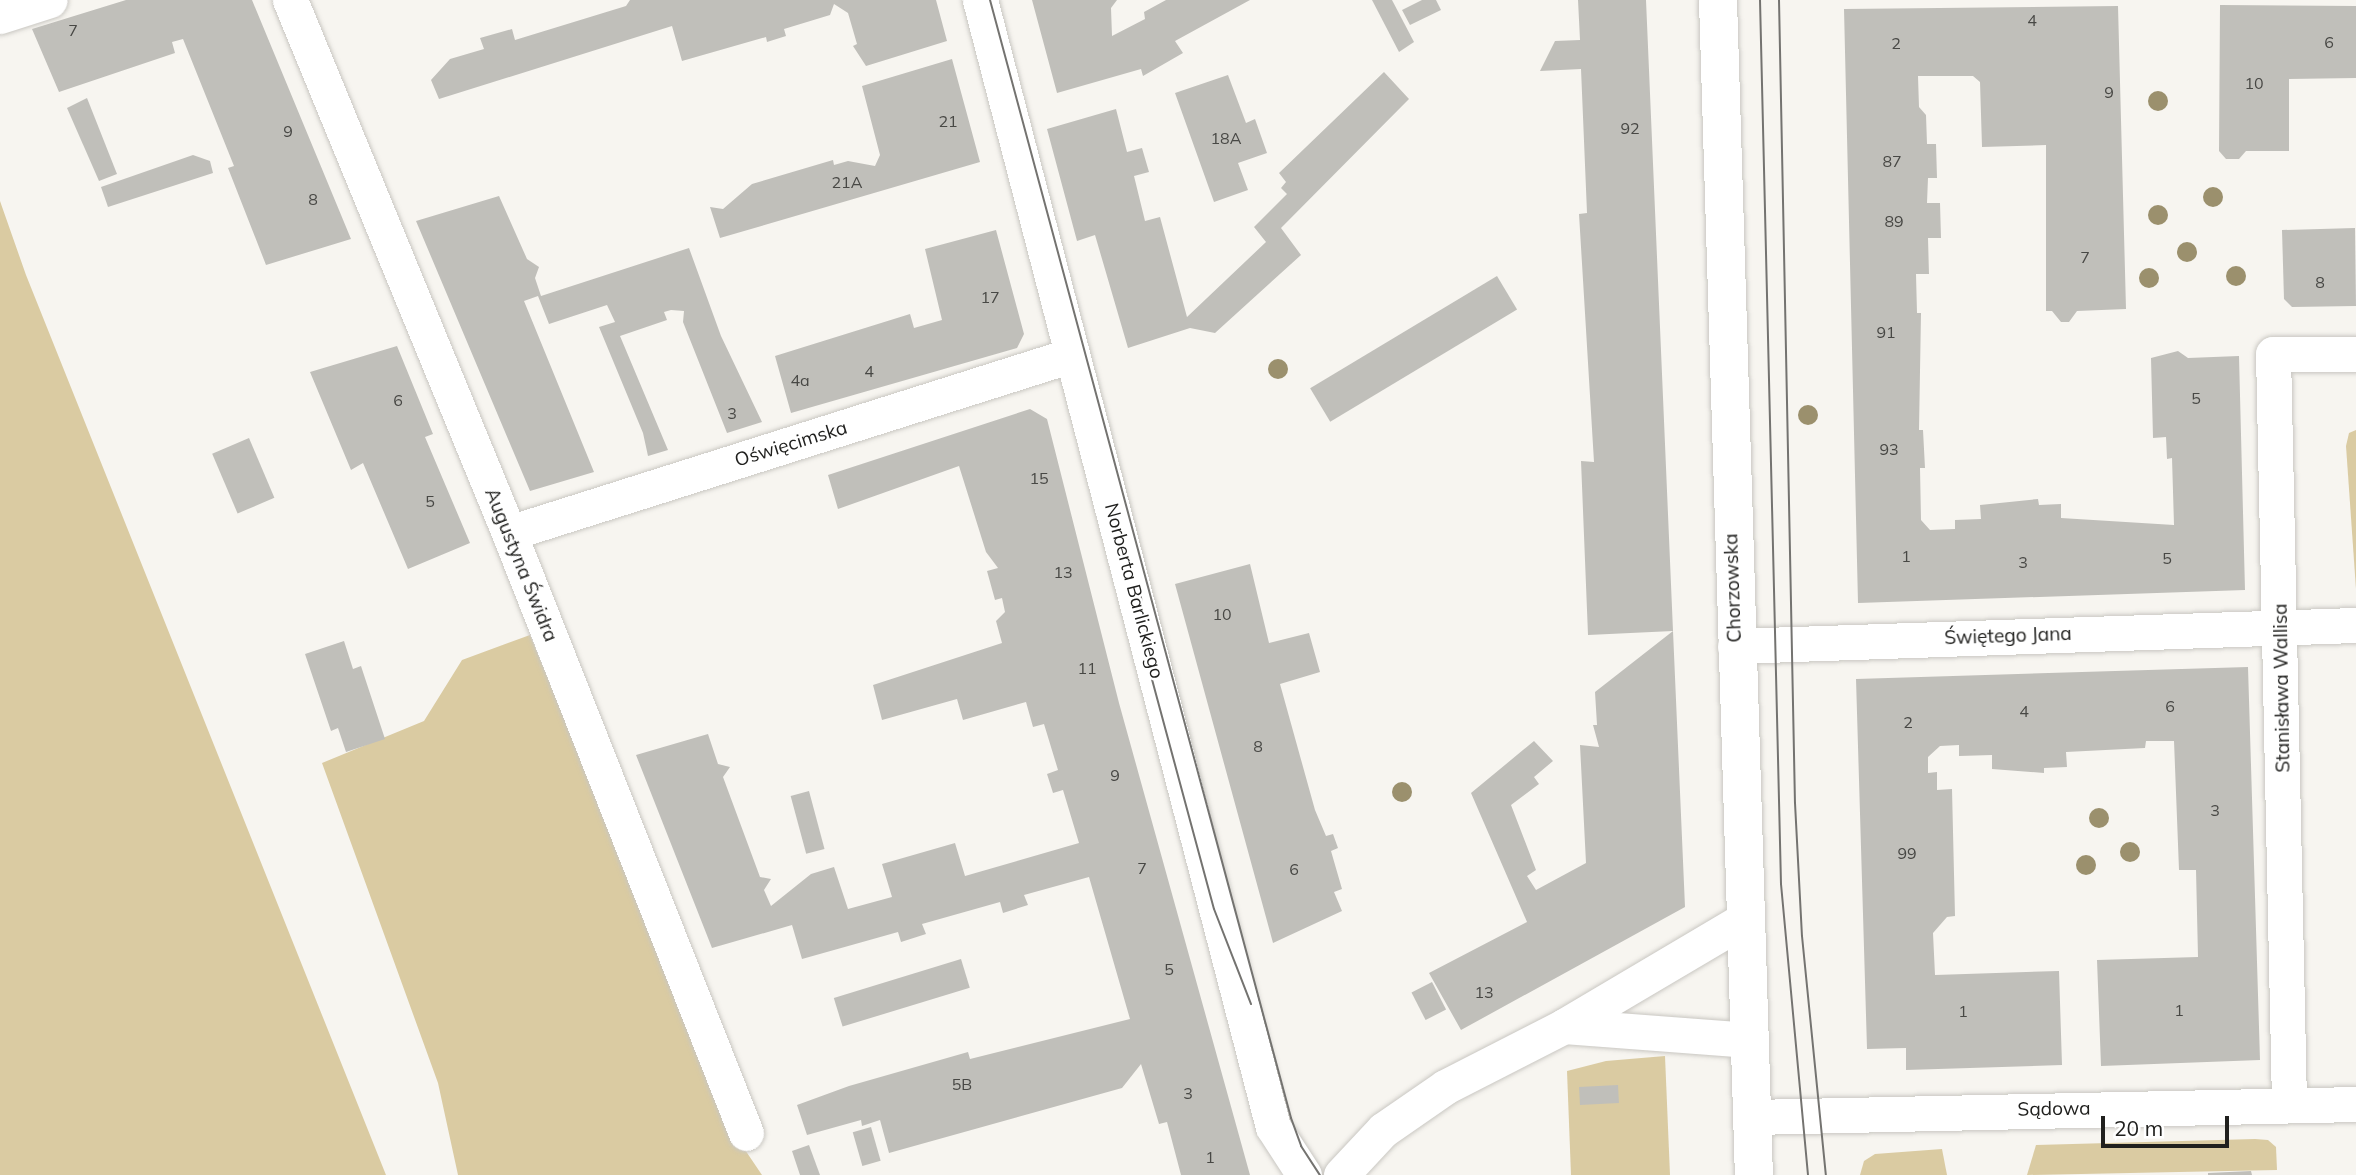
<!DOCTYPE html>
<html>
<head>
<meta charset="utf-8">
<style>
	body { margin:0 }
	#map { position:relative; width:2356px; height:1175px; overflow:hidden; background:#f7f5f0; font-family:Mulish,sans-serif }
	div>[style] { position:absolute }
	[style*='--x'] { left:calc(var(--x)*1px); top:calc(var(--y)*1px); width:calc(var(--w)*1px); rotate:calc(var(--a)*1deg) }
	.green>* { inset:0; background:#dacba2 }
	.building>* { inset:0; background:#c0bfba; transform-origin:0 0 }
	.roads { filter:drop-shadow(0 0 2px #c9c7c2) drop-shadow(0 0 2px #c9c7c2) }
	.street>* { height:35px; margin:-17.5px; padding:0 17.5px; transform-origin:17.5px; border-radius:17.5px; background:#fff }
	.secondary>* { height:38px; margin:-19px; padding:0 19px; transform-origin:19px; border-radius:19px; background:#fff }
	.tram>* { height:2px; margin:-1px; padding:0 1px; transform-origin:1px; border-radius:1px; background:#747370 }
	.trees>* { width:20px; height:20px; margin:-10px; border-radius:50%; background:#9b906d }
	span { translate:-50% -50%; white-space:nowrap; text-align:center; line-height:1.15; -webkit-text-stroke:5px #fff; paint-order:stroke }
	.number-label { font-size:16px; color:#484845 }
	.number-label span { -webkit-text-stroke-width:0 }
	.street-label { font-size:19px; color:#20201e }
	.scale { position:absolute; left:2101px; top:1116px; width:128px; height:32px; box-sizing:border-box; border:4px solid #20201e; border-top:0; padding-left:9px; font-size:21px; line-height:24px; white-space:nowrap; color:#20201e; -webkit-text-stroke:5px #fff; paint-order:stroke }
</style>
</head>
<body>
<div id="map">
	<div class="green">
		<div style="clip-path:polygon(0 201px,26px 275px,386px 1175px,0 1175px)"></div>
		<div style="clip-path:polygon(2356px 430px,2356px 589px,2346px 446px,2349px 433px)"></div>
		<div style="clip-path:polygon(530px 635px,737px 1138px,762px 1175px,458px 1175px,438px 1083px,322px 763px,424px 721px,462px 660px)"></div>
		<div style="clip-path:polygon(1665px 1056px,1670px 1175px,1571px 1175px,1567px 1071px,1606px 1061px)"></div>
		<div style="clip-path:polygon(2255px 1139px,2268px 1140px,2276px 1147px,2277px 1170px,2027px 1175px,2036px 1145px)"></div>
		<div style="clip-path:polygon(1942px 1149px,1947px 1175px,1860px 1175px,1864px 1161px,1875px 1154px)"></div>
	</div>
	<div class="building">
		<div style="clip-path:polygon(126px 0,252px 0,351px 239px,266px 265px,228px 168px,234px 166px,183px 39px,172px 42px,175px 53px,59px 92px,32px 29px)"></div>
		<div style="clip-path:polygon(630px 0,936px 0,947px 41px,866px 66px,853px 46px,857px 44px,848px 13px,834px 4px,830px 15px,784px 29px,786px 36px,767px 42px,766px 37px,682px 61px,672px 26px,439px 99px,431px 80px,450px 59px,484px 49px,480px 38px,512px 29px,515px 40px,626px 6px)"></div>
		<div style="clip-path:polygon(1032px 0,1117px 0,1111px 8px,1112px 36px,1145px 19px,1144px 12px,1166px 0,1250px 0,1175px 41px,1183px 53px,1143px 76px,1141px 69px,1057px 93px)"></div>
		<div style="clip-path:polygon(1372px 0,1392px 0,1414px 42px,1399px 52px)"></div>
		<div style="clip-path:polygon(1422px 0,1436px 0,1441px 10px,1410px 25px,1402px 10px)"></div>
		<div style="clip-path:polygon(1578px 0,1646px 0,1673px 631px,1588px 635px,1581px 461px,1594px 462px,1579px 214px,1587px 213px,1581px 69px,1540px 71px,1555px 41px,1580px 40px)"></div>
		<div style="clip-path:polygon(2220px 5px,2356px 6px,2356px 78px,2289px 79px,2289px 151px,2246px 151px,2239px 159px,2226px 159px,2219px 151px)"></div>
		<div style="clip-path:polygon(2118px 6px,2126px 309px,2077px 311px,2069px 322px,2061px 322px,2052px 311px,2046px 311px,2046px 145px,1982px 147px,1980px 82px,1973px 76px,1918px 76px,1919px 107px,1926px 115px,1927px 144px,1936px 144px,1937px 178px,1928px 178px,1927px 203px,1940px 203px,1941px 238px,1928px 238px,1929px 274px,1916px 274px,1917px 313px,1921px 313px,1919px 430px,1923px 430px,1925px 468px,1920px 468px,1921px 520px,1930px 530px,1955px 529px,1955px 520px,1981px 519px,1980px 505px,2038px 499px,2039px 505px,2061px 504px,2061px 518px,2174px 525px,2172px 458px,2167px 459px,2166px 437px,2153px 438px,2151px 358px,2178px 351px,2188px 358px,2239px 356px,2245px 590px,1858px 603px,1844px 9px)"></div>
		<div style="clip-path:polygon(952px 59px,980px 162px,720px 238px,710px 207px,723px 209px,752px 184px,833px 160px,834px 165px,848px 161px,875px 166px,880px 155px,862px 86px)"></div>
		<div style="clip-path:polygon(1384px 72px,1409px 99px,1281px 228px,1301px 255px,1215px 333px,1190px 328px,1128px 348px,1095px 235px,1077px 241px,1047px 129px,1116px 109px,1127px 152px,1142px 148px,1149px 172px,1134px 176px,1145px 221px,1160px 217px,1187px 317px,1266px 242px,1254px 227px,1287px 194px,1281px 188px,1286px 182px,1279px 173px)"></div>
		<div style="clip-path:polygon(1228px 75px,1246px 123px,1255px 119px,1267px 153px,1238px 163px,1248px 190px,1214px 202px,1175px 93px)"></div>
		<div style="clip-path:polygon(87px 98px,117px 174px,99px 181px,67px 108px)"></div>
		<div style="clip-path:polygon(193px 155px,210px 161px,213px 173px,108px 207px,101px 187px)"></div>
		<div style="clip-path:polygon(499px 196px,527px 259px,539px 267px,535px 278px,541px 296px,689px 248px,721px 336px,762px 422px,727px 433px,683px 322px,684px 311px,671px 310px,664px 312px,667px 320px,620px 336px,668px 450px,648px 456px,643px 433px,599px 327px,615px 322px,607px 305px,549px 324px,538px 296px,524px 301px,594px 472px,530px 491px,416px 221px)"></div>
		<div style="clip-path:polygon(2355px 228px,2356px 306px,2292px 307px,2284px 299px,2282px 230px)"></div>
		<div style="clip-path:polygon(996px 230px,1024px 334px,1017px 348px,791px 413px,775px 356px,910px 314px,914px 328px,942px 320px,925px 249px)"></div>
		<div style="left:1497px;top:276px;width:39px;height:218px;rotate:59deg"></div>
		<div style="clip-path:polygon(397px 346px,433px 434px,425px 437px,470px 543px,408px 569px,363px 463px,351px 470px,310px 372px)"></div>
		<div style="clip-path:polygon(1030px 409px,1047px 419px,1119px 703px,1250px 1175px,1181px 1175px,1167px 1122px,1159px 1124px,1141px 1064px,1122px 1088px,889px 1153px,880px 1120px,862px 1126px,861px 1120px,807px 1135px,797px 1105px,849px 1086px,968px 1052px,970px 1059px,1130px 1019px,1089px 877px,1024px 895px,1028px 905px,1003px 913px,1000px 902px,922px 924px,926px 934px,901px 942px,898px 932px,802px 959px,792px 925px,712px 948px,636px 755px,708px 734px,718px 764px,730px 767px,723px 777px,760px 877px,771px 879px,764px 890px,771px 906px,811px 874px,834px 867px,848px 909px,892px 897px,882px 864px,955px 843px,965px 876px,1079px 843px,1063px 790px,1053px 793px,1047px 774px,1058px 770px,1044px 724px,1033px 727px,1026px 702px,963px 720px,957px 699px,882px 720px,873px 685px,1002px 643px,996px 621px,1005px 612px,1002px 598px,995px 600px,987px 571px,998px 568px,986px 552px,959px 466px,838px 509px,828px 475px)"></div>
		<div style="left:249px;top:438px;width:65px;height:40px;rotate:67deg"></div>
		<div style="clip-path:polygon(1250px 564px,1269px 643px,1309px 633px,1320px 672px,1280px 684px,1315px 810px,1326px 836px,1333px 834px,1338px 848px,1331px 851px,1342px 889px,1334px 892px,1342px 911px,1273px 943px,1175px 584px)"></div>
		<div style="clip-path:polygon(1673px 631px,1685px 907px,1461px 1030px,1429px 973px,1527px 922px,1471px 793px,1534px 741px,1553px 761px,1534px 777px,1539px 784px,1511px 805px,1536px 870px,1527px 876px,1536px 890px,1586px 863px,1580px 745px,1599px 747px,1593px 725px,1597px 725px,1595px 692px)"></div>
		<div style="clip-path:polygon(344px 641px,353px 669px,361px 666px,385px 739px,346px 752px,338px 728px,331px 731px,305px 654px)"></div>
		<div style="clip-path:polygon(2248px 667px,2260px 1060px,2101px 1066px,2097px 960px,2198px 957px,2196px 870px,2179px 870px,2174px 741px,2146px 741px,2145px 748px,2066px 752px,2067px 767px,2044px 768px,2044px 773px,1992px 769px,1992px 755px,1959px 756px,1959px 745px,1940px 746px,1928px 757px,1928px 773px,1937px 772px,1937px 790px,1952px 789px,1955px 916px,1947px 917px,1933px 933px,1935px 975px,2059px 971px,2062px 1065px,1906px 1070px,1906px 1048px,1867px 1049px,1856px 679px)"></div>
		<div style="left:809px;top:791px;width:60px;height:19px;rotate:75deg"></div>
		<div style="left:961px;top:959px;width:30px;height:133px;rotate:73deg"></div>
		<div style="left:1432px;top:982px;width:31px;height:23px;rotate:63deg"></div>
		<div style="left:1618px;top:1085px;width:18px;height:39px;rotate:87deg"></div>
		<div style="left:871px;top:1127px;width:35px;height:19px;rotate:74deg"></div>
		<div style="clip-path:polygon(809px 1145px,820px 1175px,800px 1175px,792px 1151px)"></div>
		<div style="clip-path:polygon(2251px 1171px,2252px 1175px,2208px 1175px,2208px 1173px)"></div>
	</div>
	<div class="roads">
		<div class="street">
			<div style="--x:290;--y:0;--w:576;--a:67.66"></div>
			<div style="--x:509;--y:533;--w:645;--a:68.45"></div>
			<div style="--x:980;--y:0;--w:1164;--a:75.43"></div>
			<div style="--x:1273;--y:1127;--w:57;--a:57.1"></div>
			<div style="--x:0;--y:16;--w:52;--a:-17.7"></div>
			<div style="--x:509;--y:533;--w:590;--a:-17.55"></div>
			<div style="--x:1735;--y:646;--w:621;--a:-1.94"></div>
			<div style="--x:1564;--y:1026;--w:186;--a:4.3"></div>
			<div style="--x:2289;--y:1104;--w:750;--a:-91.22"></div>
			<div style="--x:2273;--y:354;--w:83;--a:0"></div>
			<div style="--x:1752;--y:1117;--w:604;--a:-1.23"></div>
			<div style="--x:1341;--y:1175;--w:62;--a:-47"></div>
			<div style="--x:1383;--y:1130;--w:75;--a:-34.7"></div>
			<div style="--x:1445;--y:1087;--w:134;--a:-27.1"></div>
			<div style="--x:1564;--y:1026;--w:210;--a:-30.6"></div>
		</div>
		<div class="secondary">
			<div style="--x:1718;--y:0;--w:1176;--a:88.25"></div>
		</div>
	</div>
	<div class="tram">
		<div style="--x:990;--y:0;--w:1158;--a:74.93"></div>
		<div style="--x:1291;--y:1118;--w:30;--a:70"></div>
		<div style="--x:1301;--y:1146;--w:35;--a:57"></div>
		<div style="--x:1760;--y:0;--w:884;--a:88.64"></div>
		<div style="--x:1781;--y:884;--w:292;--a:84.7"></div>
		<div style="--x:1779;--y:0;--w:803;--a:88.86"></div>
		<div style="--x:1795;--y:803;--w:133;--a:87"></div>
		<div style="--x:1802;--y:936;--w:240;--a:84.3"></div>
		<div style="--x:1140;--y:589;--w:84;--a:83.1"></div>
		<div style="--x:1150;--y:672;--w:245;--a:74.9"></div>
		<div style="--x:1214;--y:909;--w:102;--a:68.7"></div>
	</div>
	<div class="trees">
		<div style="left:2158px;top:101px"></div>
		<div style="left:2213px;top:197px"></div>
		<div style="left:2158px;top:215px"></div>
		<div style="left:2187px;top:252px"></div>
		<div style="left:2236px;top:276px"></div>
		<div style="left:2149px;top:278px"></div>
		<div style="left:1278px;top:369px"></div>
		<div style="left:1808px;top:415px"></div>
		<div style="left:1402px;top:792px"></div>
		<div style="left:2099px;top:818px"></div>
		<div style="left:2130px;top:852px"></div>
		<div style="left:2086px;top:865px"></div>
	</div>
	<div class="number-label">
		<span style="left:2032px;top:20px">4</span>
		<span style="left:73px;top:30px">7</span>
		<span style="left:2329px;top:42px">6</span>
		<span style="left:1896px;top:43px">2</span>
		<span style="left:2254px;top:83px">10</span>
		<span style="left:2109px;top:92px">9</span>
		<span style="left:948px;top:121px">21</span>
		<span style="left:1630px;top:128px">92</span>
		<span style="left:288px;top:131px">9</span>
		<span style="left:1226px;top:138px">18A</span>
		<span style="left:1892px;top:161px">87</span>
		<span style="left:847px;top:182px">21A</span>
		<span style="left:313px;top:199px">8</span>
		<span style="left:1894px;top:221px">89</span>
		<span style="left:2085px;top:257px">7</span>
		<span style="left:2320px;top:282px">8</span>
		<span style="left:990px;top:297px">17</span>
		<span style="left:1886px;top:332px">91</span>
		<span style="left:869px;top:371px">4</span>
		<span style="left:800px;top:380px">4a</span>
		<span style="left:2196px;top:398px">5</span>
		<span style="left:398px;top:400px">6</span>
		<span style="left:732px;top:413px">3</span>
		<span style="left:1889px;top:449px">93</span>
		<span style="left:1039px;top:478px">15</span>
		<span style="left:430px;top:501px">5</span>
		<span style="left:1906px;top:556px">1</span>
		<span style="left:2167px;top:558px">5</span>
		<span style="left:2023px;top:562px">3</span>
		<span style="left:1063px;top:572px">13</span>
		<span style="left:1222px;top:614px">10</span>
		<span style="left:1087px;top:668px">11</span>
		<span style="left:2170px;top:706px">6</span>
		<span style="left:2024px;top:711px">4</span>
		<span style="left:1908px;top:722px">2</span>
		<span style="left:1258px;top:746px">8</span>
		<span style="left:1115px;top:775px">9</span>
		<span style="left:2215px;top:810px">3</span>
		<span style="left:1907px;top:853px">99</span>
		<span style="left:1142px;top:868px">7</span>
		<span style="left:1294px;top:869px">6</span>
		<span style="left:1169px;top:969px">5</span>
		<span style="left:1484px;top:992px">13</span>
		<span style="left:2179px;top:1010px">1</span>
		<span style="left:1963px;top:1011px">1</span>
		<span style="left:962px;top:1084px">5B</span>
		<span style="left:1188px;top:1093px">3</span>
		<span style="left:1210px;top:1157px">1</span>
	</div>
	<div class="street-label">
		<span style="left:791px;top:444px;rotate:-17deg">Oświęcimska</span>
		<span style="left:521px;top:565px;rotate:68deg">Augustyna Świdra</span>
		<span style="left:1733px;top:588px;rotate:-92deg">Chorzowska</span>
		<span style="left:1134px;top:591px;rotate:75deg">Norberta Barlickiego</span>
		<span style="left:2008px;top:636px;rotate:-2deg">Świętego Jana</span>
		<span style="left:2282px;top:688px;rotate:-91deg">Stanisława Wallisa</span>
		<span style="left:2054px;top:1109px;rotate:-1deg">Sądowa</span>
	</div>
	<div class="scale">20 m</div>
</div>
</body>
</html>
